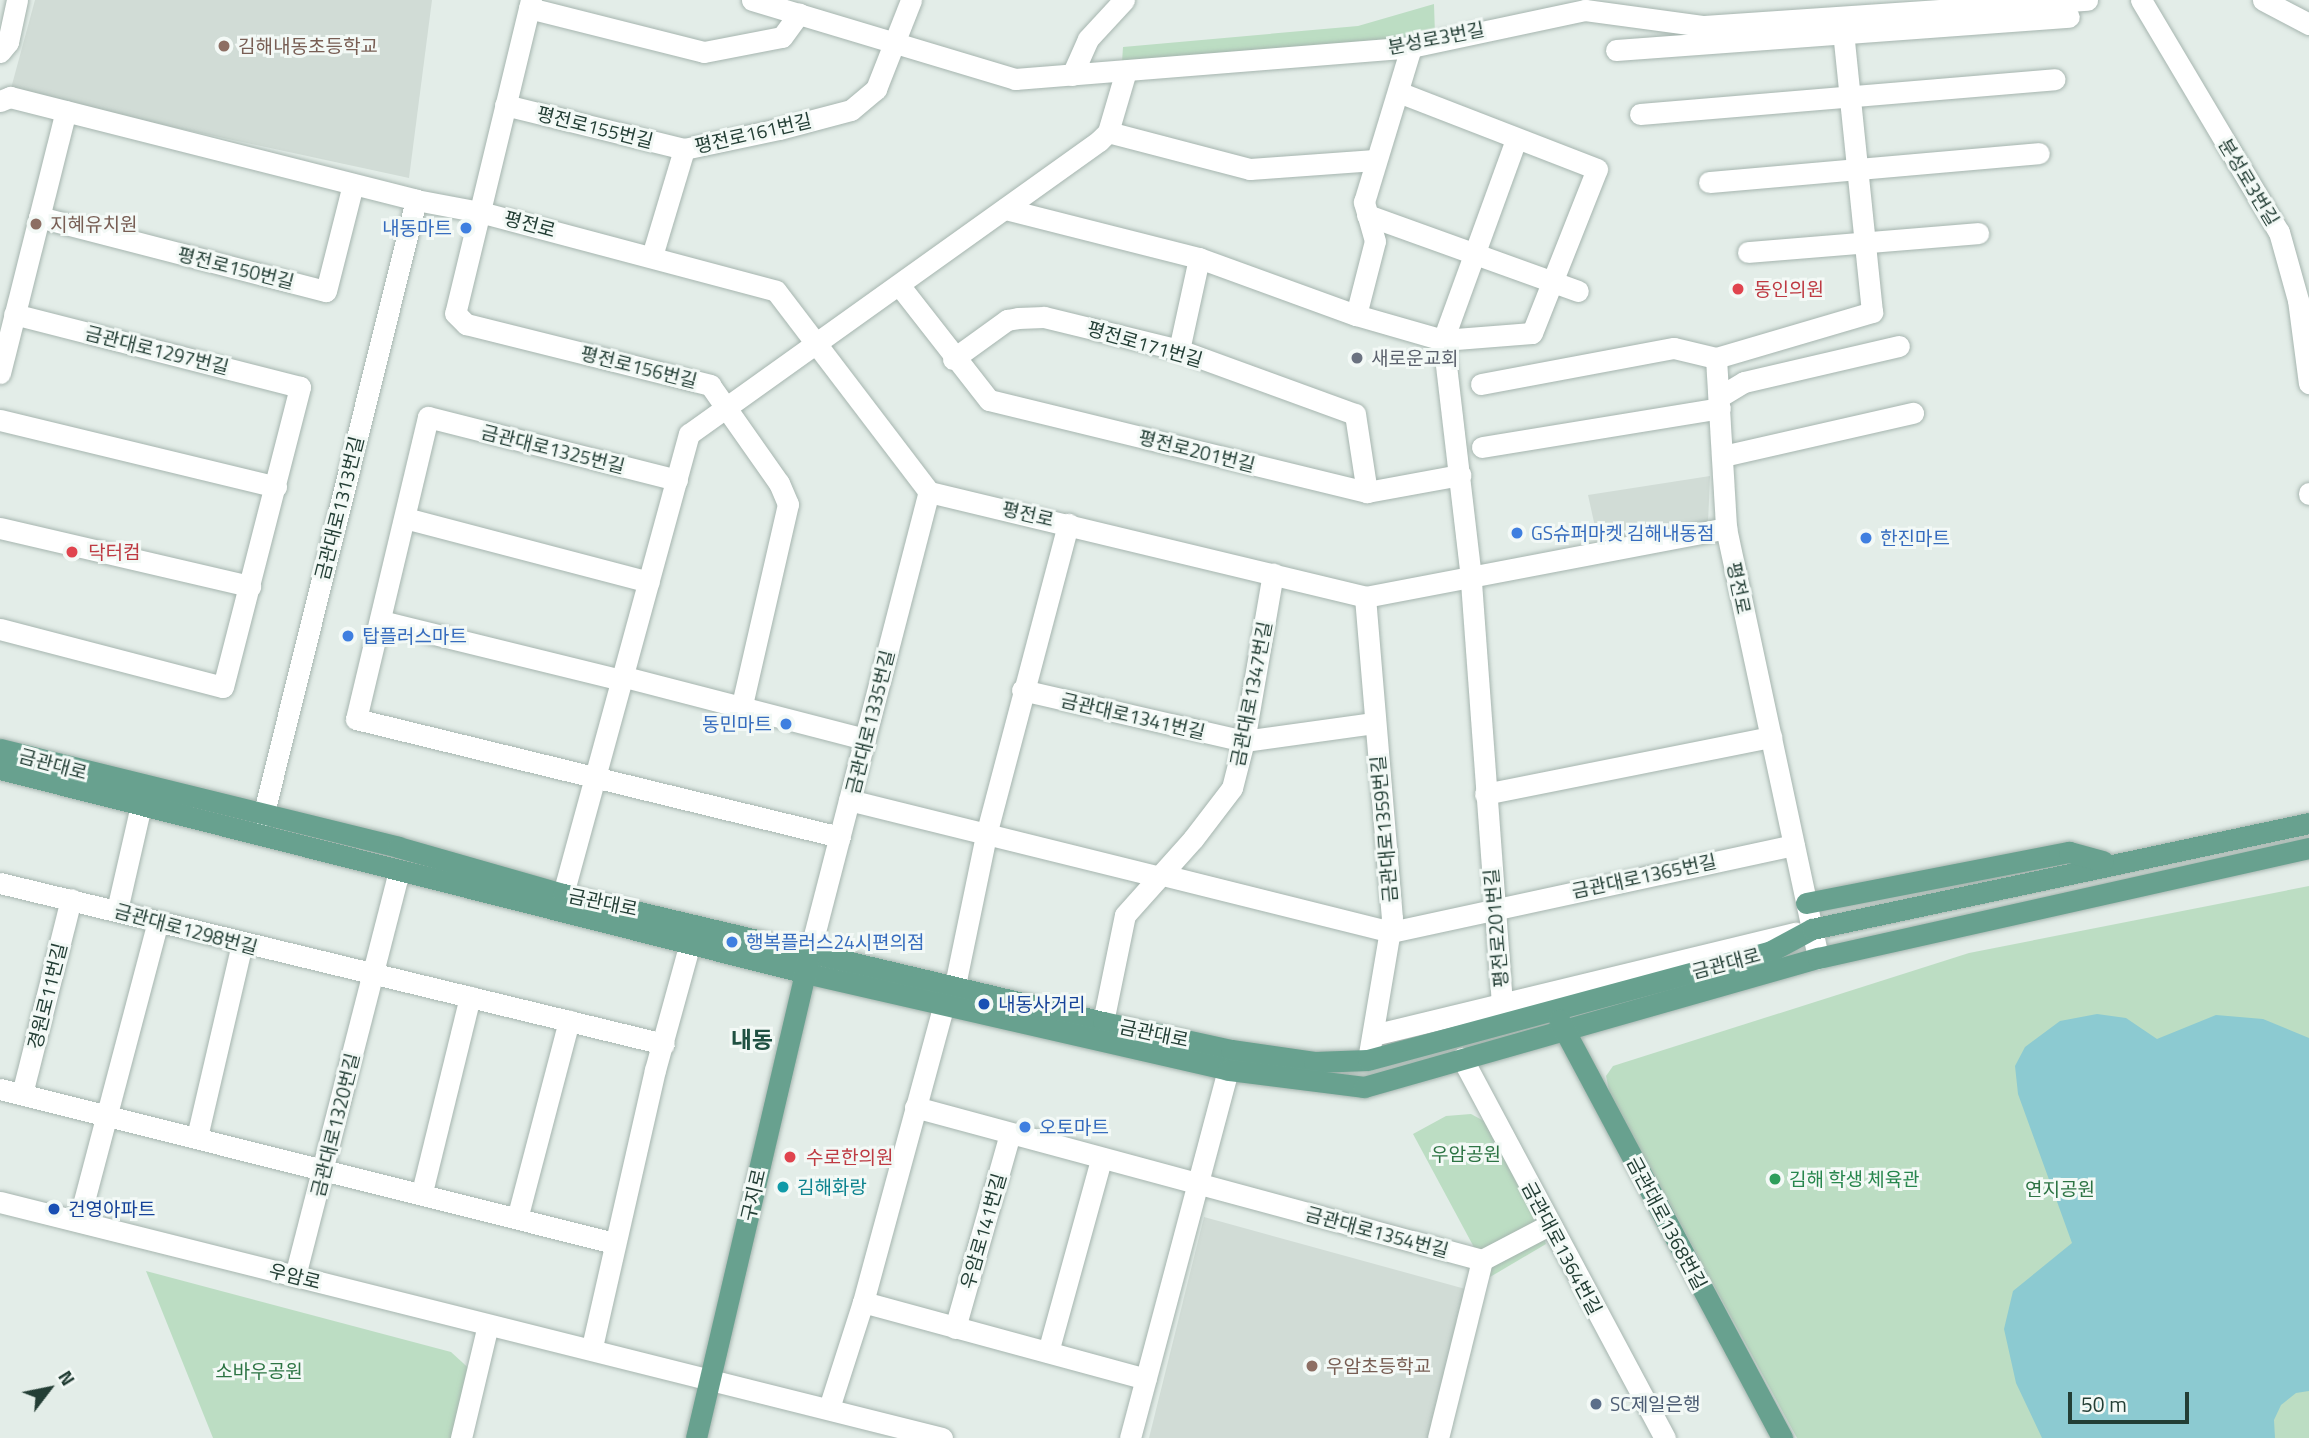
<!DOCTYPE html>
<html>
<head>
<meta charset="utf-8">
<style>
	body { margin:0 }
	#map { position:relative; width:2309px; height:1438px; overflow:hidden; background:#e3ede8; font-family:"Titillium Web","Noto Sans KR",sans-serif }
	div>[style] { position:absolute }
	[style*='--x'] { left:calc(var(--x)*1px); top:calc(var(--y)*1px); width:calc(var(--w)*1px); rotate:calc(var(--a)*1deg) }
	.built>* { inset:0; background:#d1dcd6 }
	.green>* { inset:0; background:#bcddc3 }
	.water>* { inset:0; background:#8ccad1 }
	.roads { filter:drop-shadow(0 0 2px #a6b5af) drop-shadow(0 0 2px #a6b5af) }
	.minor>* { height:21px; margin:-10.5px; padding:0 10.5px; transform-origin:10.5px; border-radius:10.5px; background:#fff }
	.major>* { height:21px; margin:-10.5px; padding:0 10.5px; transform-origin:10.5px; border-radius:10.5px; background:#68a18f }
	.dots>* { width:19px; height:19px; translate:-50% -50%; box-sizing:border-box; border:4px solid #f3f9f6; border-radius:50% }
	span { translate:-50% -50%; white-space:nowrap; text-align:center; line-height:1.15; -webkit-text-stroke:6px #f3f9f6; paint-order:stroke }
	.street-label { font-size:19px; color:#233e35 }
	.education-label { font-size:19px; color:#785e54 }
	.left { translate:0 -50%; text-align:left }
	.shop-label { font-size:19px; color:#366cbe }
	.right { translate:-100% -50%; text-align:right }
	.health-label { font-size:19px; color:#be3a42 }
	.worship-label { font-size:19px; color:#5b616d }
	.transit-label { font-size:19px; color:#164399 }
	.park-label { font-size:19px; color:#2d7444 }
	.leisure-label { font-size:19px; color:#27864d }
	.culture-label { font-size:19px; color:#0d838f }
	.service-label { font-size:19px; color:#4e5e75 }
	.quarter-label { font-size:23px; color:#1f5041; font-weight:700 }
	.north { position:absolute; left:14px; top:1354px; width:70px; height:70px; -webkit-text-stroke:5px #f3f9f6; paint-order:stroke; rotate:58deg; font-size:19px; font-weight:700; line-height:28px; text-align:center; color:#233e35 }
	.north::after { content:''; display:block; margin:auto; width:24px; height:32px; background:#233e35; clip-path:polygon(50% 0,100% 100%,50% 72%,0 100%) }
	.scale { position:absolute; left:2068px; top:1392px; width:121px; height:32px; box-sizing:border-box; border:4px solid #233e35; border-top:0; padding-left:9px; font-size:21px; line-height:24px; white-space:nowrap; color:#233e35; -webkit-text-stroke:5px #f3f9f6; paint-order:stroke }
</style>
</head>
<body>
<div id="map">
	<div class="built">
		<div style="clip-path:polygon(35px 0,432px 0,409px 178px,10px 92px)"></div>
		<div style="clip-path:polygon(1710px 476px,1708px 523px,1599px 545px,1588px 495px)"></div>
		<div style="clip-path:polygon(1204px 1217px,1480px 1293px,1433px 1438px,1149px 1438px)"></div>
	</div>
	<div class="green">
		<div style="clip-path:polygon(1434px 4px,1435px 35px,1122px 62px,1123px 47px,1358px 26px)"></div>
		<div style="clip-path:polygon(2309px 886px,2309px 1438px,1797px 1438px,1610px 1095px,1606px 1076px,1613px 1066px,1969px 953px)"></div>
		<div style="clip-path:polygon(1471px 1114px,1495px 1127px,1546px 1244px,1490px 1277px,1413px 1134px,1446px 1116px)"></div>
		<div style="clip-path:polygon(146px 1271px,451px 1352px,475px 1374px,456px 1438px,213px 1438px)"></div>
	</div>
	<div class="water">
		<div style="clip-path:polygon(2097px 1014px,2126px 1018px,2157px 1039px,2216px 1015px,2263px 1019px,2309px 1038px,2309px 1391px,2296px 1393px,2281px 1405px,2274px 1420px,2275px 1438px,2042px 1438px,2016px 1383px,2004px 1329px,2013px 1291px,2072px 1243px,2018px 1094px,2015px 1066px,2025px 1047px,2060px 1021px)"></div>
	</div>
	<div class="roads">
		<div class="minor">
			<div style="--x:531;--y:0;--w:322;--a:103.6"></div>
			<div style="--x:455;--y:313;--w:16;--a:45"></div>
			<div style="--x:466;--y:324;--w:252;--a:14"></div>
			<div style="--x:710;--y:385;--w:120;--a:54.9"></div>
			<div style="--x:779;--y:483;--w:23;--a:67"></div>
			<div style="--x:788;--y:504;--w:210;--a:102.9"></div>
			<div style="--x:752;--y:0;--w:275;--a:16.7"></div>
			<div style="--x:1015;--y:79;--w:397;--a:-4.6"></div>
			<div style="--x:1411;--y:47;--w:178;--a:-12"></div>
			<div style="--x:1585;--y:10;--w:120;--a:7.7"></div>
			<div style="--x:1704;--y:26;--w:384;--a:-3.9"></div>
			<div style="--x:2141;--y:0;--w:270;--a:59.3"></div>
			<div style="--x:2279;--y:232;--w:71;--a:74.4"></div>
			<div style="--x:2298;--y:300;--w:84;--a:82.5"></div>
			<div style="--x:2263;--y:0;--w:52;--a:27.6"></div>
			<div style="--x:529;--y:8;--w:180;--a:14.1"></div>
			<div style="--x:704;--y:52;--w:79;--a:-10.9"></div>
			<div style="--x:782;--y:37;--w:29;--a:-54"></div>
			<div style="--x:1616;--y:50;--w:454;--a:-4.2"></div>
			<div style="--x:0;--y:52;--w:13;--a:-51"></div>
			<div style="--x:8;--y:42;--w:43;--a:-77.9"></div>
			<div style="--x:1072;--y:75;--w:39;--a:-66"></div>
			<div style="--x:1088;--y:39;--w:53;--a:-47.3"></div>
			<div style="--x:0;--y:101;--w:11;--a:-22"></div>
			<div style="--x:10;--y:97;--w:419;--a:14.2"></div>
			<div style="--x:416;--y:200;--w:65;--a:10.6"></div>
			<div style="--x:480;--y:212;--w:306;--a:14.9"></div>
			<div style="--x:776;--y:291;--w:253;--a:52.7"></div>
			<div style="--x:929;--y:492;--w:448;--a:13.5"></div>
			<div style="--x:1365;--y:597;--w:368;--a:-10.8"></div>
			<div style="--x:505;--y:105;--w:184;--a:13.8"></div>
			<div style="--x:684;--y:149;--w:97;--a:-11.9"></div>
			<div style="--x:779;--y:129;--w:74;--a:-14.8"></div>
			<div style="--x:851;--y:110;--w:33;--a:-40"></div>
			<div style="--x:876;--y:89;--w:96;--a:-68.5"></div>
			<div style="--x:1640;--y:114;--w:416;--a:-4.8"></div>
			<div style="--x:1108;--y:132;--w:147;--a:14.6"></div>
			<div style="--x:1250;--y:169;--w:125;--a:-4.1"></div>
			<div style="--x:1709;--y:182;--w:331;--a:-5"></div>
			<div style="--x:1005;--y:209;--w:200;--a:14.2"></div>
			<div style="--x:1199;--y:258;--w:167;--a:20"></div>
			<div style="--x:1356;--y:315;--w:91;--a:16"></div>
			<div style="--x:1443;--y:340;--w:89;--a:-4.5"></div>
			<div style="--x:1532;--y:333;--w:176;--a:-68.4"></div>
			<div style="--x:1597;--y:169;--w:213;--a:-158.8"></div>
			<div style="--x:1367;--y:215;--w:224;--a:19.8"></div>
			<div style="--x:39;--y:217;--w:296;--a:14.5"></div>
			<div style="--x:326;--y:291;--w:110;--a:-75.8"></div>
			<div style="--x:1748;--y:252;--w:231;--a:-4.7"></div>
			<div style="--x:652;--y:256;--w:112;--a:-73.3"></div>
			<div style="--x:899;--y:285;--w:146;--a:52"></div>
			<div style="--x:989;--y:400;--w:389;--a:13.7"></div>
			<div style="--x:1367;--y:492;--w:95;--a:-10.4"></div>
			<div style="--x:1356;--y:315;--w:76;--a:-75.6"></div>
			<div style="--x:1375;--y:241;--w:41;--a:-105.8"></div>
			<div style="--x:1364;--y:202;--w:162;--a:-73.1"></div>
			<div style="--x:1179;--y:350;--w:94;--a:-77.7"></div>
			<div style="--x:1716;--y:358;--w:170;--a:86.6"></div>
			<div style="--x:1726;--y:528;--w:440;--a:77.9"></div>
			<div style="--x:953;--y:359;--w:67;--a:-35.8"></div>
			<div style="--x:1007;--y:320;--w:11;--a:-10"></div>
			<div style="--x:1018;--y:318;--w:26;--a:-2"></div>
			<div style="--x:1044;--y:317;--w:139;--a:13.7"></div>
			<div style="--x:1179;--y:350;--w:187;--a:20"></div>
			<div style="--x:1355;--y:414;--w:79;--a:81.3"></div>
			<div style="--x:0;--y:373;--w:270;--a:-75.9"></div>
			<div style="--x:1481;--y:384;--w:196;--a:-10.6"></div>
			<div style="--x:1674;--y:348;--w:43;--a:13.4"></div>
			<div style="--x:1716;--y:358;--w:163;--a:-16.4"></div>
			<div style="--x:1872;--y:312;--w:281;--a:-95.9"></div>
			<div style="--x:1719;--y:397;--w:29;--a:-31"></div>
			<div style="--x:1744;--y:382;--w:159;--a:-13.1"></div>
			<div style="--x:0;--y:420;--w:284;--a:13.6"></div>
			<div style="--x:1482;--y:447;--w:241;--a:-9.3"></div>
			<div style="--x:1723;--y:456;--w:195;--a:-12.8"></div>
			<div style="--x:677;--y:480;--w:257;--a:-165.8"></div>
			<div style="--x:428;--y:417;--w:310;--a:103.4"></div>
			<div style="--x:356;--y:719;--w:498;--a:13.7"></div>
			<div style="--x:2309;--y:493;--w:1;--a:90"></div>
			<div style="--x:405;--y:518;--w:252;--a:14.7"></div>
			<div style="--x:0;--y:528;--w:257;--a:13.1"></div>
			<div style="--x:1365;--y:597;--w:322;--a:85.2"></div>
			<div style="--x:1392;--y:918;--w:144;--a:99.6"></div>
			<div style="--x:381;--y:621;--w:247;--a:13.8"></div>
			<div style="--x:0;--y:629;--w:230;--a:14.6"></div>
			<div style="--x:223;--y:687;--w:310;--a:-75.6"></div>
			<div style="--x:300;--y:387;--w:295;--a:-165.7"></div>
			<div style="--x:625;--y:677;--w:248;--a:14.5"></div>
			<div style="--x:1022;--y:690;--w:228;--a:12.9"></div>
			<div style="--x:1244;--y:741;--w:131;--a:-7.9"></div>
			<div style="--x:1485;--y:794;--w:292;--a:-11.3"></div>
			<div style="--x:849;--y:800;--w:317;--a:13.9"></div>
			<div style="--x:263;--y:816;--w:635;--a:-76.05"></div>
			<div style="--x:1163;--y:875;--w:235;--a:14"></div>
			<div style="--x:1391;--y:932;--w:412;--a:-12.2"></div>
			<div style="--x:0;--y:883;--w:683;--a:13.63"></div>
			<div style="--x:563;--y:894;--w:477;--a:-74.7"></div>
			<div style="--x:689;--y:434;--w:504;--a:-35.55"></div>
			<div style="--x:1099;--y:141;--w:13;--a:-45"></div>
			<div style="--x:1108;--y:132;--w:64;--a:-73.6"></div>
			<div style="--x:117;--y:910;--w:108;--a:-77.1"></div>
			<div style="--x:810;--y:951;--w:474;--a:-75.5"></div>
			<div style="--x:955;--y:985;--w:153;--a:-78.3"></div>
			<div style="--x:986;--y:835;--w:322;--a:-75.2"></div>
			<div style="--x:1502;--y:1004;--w:427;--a:-94.2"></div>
			<div style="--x:1471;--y:578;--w:240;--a:-96.7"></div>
			<div style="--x:1443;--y:340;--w:214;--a:-70"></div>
			<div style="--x:1103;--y:1022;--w:109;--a:-78.4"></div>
			<div style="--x:1125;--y:915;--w:102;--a:-48.2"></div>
			<div style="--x:1193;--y:839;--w:64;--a:-52.6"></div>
			<div style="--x:1232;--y:788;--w:49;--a:-75.7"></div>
			<div style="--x:1244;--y:741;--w:170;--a:-80.2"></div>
			<div style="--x:1373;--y:1035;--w:435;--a:-13.6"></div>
			<div style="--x:1462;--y:1058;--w:431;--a:61.9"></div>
			<div style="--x:0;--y:1089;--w:633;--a:14.08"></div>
			<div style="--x:22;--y:1094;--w:201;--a:-75.9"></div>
			<div style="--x:915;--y:1107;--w:587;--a:15.1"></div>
			<div style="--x:1482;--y:1260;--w:76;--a:-27.6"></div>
			<div style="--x:197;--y:1137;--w:198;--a:-76.9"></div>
			<div style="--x:422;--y:1192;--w:201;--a:-76.2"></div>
			<div style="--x:0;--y:1202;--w:971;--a:14.06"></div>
			<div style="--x:518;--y:1215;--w:201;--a:-75.3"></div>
			<div style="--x:79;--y:1220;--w:308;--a:-75.2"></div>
			<div style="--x:295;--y:1276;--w:417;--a:-75.6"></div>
			<div style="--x:863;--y:1302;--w:293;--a:15.2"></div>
			<div style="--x:955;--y:1328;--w:202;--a:-74.2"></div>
			<div style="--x:592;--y:1347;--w:284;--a:-77.2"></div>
			<div style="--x:655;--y:1070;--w:132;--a:-74.6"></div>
			<div style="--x:1048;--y:1352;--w:200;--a:-74.6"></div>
			<div style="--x:829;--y:1408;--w:111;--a:-72.2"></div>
			<div style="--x:863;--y:1302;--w:309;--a:-74.8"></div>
			<div style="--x:461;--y:1438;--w:116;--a:-76.6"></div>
			<div style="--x:1130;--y:1438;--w:381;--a:-75.1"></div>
			<div style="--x:1438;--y:1438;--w:183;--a:-76.1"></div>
		</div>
		<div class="major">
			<div style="--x:0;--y:749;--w:410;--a:13.8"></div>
			<div style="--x:398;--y:847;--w:172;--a:15.9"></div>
			<div style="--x:563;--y:894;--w:555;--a:13.34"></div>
			<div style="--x:1103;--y:1022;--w:131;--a:12.3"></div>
			<div style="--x:1231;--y:1050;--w:84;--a:8.2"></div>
			<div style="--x:1314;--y:1062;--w:54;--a:-2.1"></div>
			<div style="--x:1368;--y:1060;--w:417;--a:-15.1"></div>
			<div style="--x:1771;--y:951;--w:47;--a:-28.2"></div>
			<div style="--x:1812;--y:929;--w:508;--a:-12.04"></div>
			<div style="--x:0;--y:769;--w:831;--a:14.2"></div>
			<div style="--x:806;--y:973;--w:433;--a:12.9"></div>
			<div style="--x:1228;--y:1070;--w:137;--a:7.1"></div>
			<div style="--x:1364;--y:1087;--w:472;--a:-15.9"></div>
			<div style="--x:1818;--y:958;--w:503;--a:-12.63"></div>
			<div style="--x:1806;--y:903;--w:268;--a:-11"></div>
			<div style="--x:2069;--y:852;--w:35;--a:15"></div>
			<div style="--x:1559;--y:1020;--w:474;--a:61.9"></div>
			<div style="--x:696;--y:1438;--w:491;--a:-76.8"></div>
		</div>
	</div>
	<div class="dots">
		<div style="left:224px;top:46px;background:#8d6e63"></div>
		<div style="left:36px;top:224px;background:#8d6e63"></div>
		<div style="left:466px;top:228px;background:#3f7fe0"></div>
		<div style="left:1738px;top:289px;background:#e0444e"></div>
		<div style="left:1357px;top:358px;background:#6b7280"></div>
		<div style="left:1517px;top:533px;background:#3f7fe0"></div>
		<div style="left:1866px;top:538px;background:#3f7fe0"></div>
		<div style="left:72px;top:552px;background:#e0444e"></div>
		<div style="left:348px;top:636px;background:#3f7fe0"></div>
		<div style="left:786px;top:724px;background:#3f7fe0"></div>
		<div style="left:732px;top:942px;background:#3f7fe0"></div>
		<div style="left:984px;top:1004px;background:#1a4fb4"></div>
		<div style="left:1025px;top:1127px;background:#3f7fe0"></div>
		<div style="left:790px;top:1157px;background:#e0444e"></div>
		<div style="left:1775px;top:1179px;background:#2e9e5b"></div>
		<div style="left:783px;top:1187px;background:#0f9aa8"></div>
		<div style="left:54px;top:1209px;background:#1a4fb4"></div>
		<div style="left:1312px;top:1366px;background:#8d6e63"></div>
		<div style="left:1596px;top:1404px;background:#5c6f8a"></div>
	</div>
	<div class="street-label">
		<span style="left:1436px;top:38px;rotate:-11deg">분성로3번길</span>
		<span style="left:595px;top:127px;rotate:14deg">평전로155번길</span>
		<span style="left:753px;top:133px;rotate:-13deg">평전로161번길</span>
		<span style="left:2249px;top:182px;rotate:59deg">분성로3번길</span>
		<span style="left:530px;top:224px;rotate:15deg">평전로</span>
		<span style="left:236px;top:268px;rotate:14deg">평전로150번길</span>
		<span style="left:1145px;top:344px;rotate:16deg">평전로171번길</span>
		<span style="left:157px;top:350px;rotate:14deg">금관대로1297번길</span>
		<span style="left:639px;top:367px;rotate:14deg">평전로156번길</span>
		<span style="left:553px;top:449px;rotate:14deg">금관대로1325번길</span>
		<span style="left:1197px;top:451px;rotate:14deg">평전로201번길</span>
		<span style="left:339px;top:508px;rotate:-76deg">금관대로1313번길</span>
		<span style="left:1028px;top:514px;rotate:13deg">평전로</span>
		<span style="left:1739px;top:588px;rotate:78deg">평전로</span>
		<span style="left:1251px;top:694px;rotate:-79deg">금관대로1347번길</span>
		<span style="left:1133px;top:716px;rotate:13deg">금관대로1341번길</span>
		<span style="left:870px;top:722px;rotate:-76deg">금관대로1335번길</span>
		<span style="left:53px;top:764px;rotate:15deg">금관대로</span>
		<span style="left:1384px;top:829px;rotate:-95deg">금관대로1359번길</span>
		<span style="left:1644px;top:876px;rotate:-12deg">금관대로1365번길</span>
		<span style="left:603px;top:902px;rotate:12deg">금관대로</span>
		<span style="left:1496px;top:928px;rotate:-95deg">평전로201번길</span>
		<span style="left:186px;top:929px;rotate:15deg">금관대로1298번길</span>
		<span style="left:1726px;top:963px;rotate:-15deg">금관대로</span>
		<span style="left:47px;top:996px;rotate:-76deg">경원로11번길</span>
		<span style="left:1154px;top:1033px;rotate:12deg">금관대로</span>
		<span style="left:335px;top:1125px;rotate:-76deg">금관대로1320번길</span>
		<span style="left:753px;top:1195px;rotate:-77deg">구지로</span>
		<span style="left:1667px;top:1223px;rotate:62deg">금관대로1368번길</span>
		<span style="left:983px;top:1231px;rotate:-74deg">우암로141번길</span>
		<span style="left:1377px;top:1232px;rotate:15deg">금관대로1354번길</span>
		<span style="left:1562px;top:1248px;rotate:62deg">금관대로1364번길</span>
		<span style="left:295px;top:1276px;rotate:14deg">우암로</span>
	</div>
	<div class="education-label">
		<span class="left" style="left:238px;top:46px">김해내동초등학교</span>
		<span class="left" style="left:50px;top:224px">지혜유치원</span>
		<span class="left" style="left:1326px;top:1366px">우암초등학교</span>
	</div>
	<div class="shop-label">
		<span class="right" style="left:452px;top:228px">내동마트</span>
		<span class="left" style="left:1531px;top:533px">GS슈퍼마켓 김해내동점</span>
		<span class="left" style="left:1880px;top:538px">한진마트</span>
		<span class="left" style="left:362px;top:636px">탑플러스마트</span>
		<span class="right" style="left:772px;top:724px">동민마트</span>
		<span class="left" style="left:746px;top:942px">행복플러스24시편의점</span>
		<span class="left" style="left:1039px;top:1127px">오토마트</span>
	</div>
	<div class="health-label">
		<span class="left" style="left:1754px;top:289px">동인의원</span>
		<span class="left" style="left:88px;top:552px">닥터컴</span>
		<span class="left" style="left:806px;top:1157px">수로한의원</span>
	</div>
	<div class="worship-label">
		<span class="left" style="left:1371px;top:358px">새로운교회</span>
	</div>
	<div class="transit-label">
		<span class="left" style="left:998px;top:1004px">내동사거리</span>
		<span class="left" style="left:68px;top:1209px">건영아파트</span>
	</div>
	<div class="park-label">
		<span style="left:1466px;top:1154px">우암공원</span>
		<span style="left:2060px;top:1189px">연지공원</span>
		<span style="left:259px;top:1371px">소바우공원</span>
	</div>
	<div class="leisure-label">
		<span class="left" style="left:1789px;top:1179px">김해 학생 체육관</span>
	</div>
	<div class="culture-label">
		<span class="left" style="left:797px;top:1187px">김해화랑</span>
	</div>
	<div class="service-label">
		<span class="left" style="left:1610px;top:1404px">SC제일은행</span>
	</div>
	<div class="quarter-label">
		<span style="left:752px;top:1040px">내동</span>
	</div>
	<div class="north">N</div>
	<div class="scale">50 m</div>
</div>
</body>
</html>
